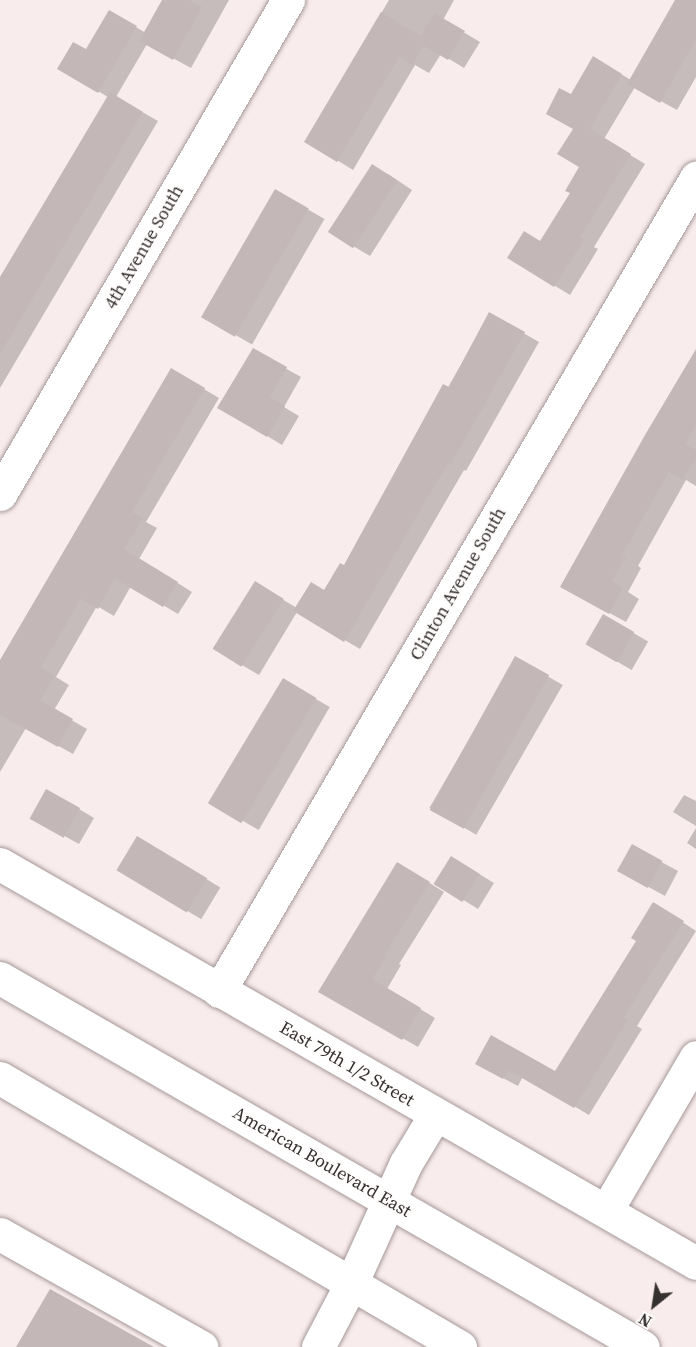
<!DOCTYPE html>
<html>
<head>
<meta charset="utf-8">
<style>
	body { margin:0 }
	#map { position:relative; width:696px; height:1347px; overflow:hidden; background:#f9ecec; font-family:"Source Serif 4",serif }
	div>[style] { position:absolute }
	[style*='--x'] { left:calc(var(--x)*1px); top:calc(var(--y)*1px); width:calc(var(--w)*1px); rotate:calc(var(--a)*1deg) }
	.shadow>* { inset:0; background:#0003; transform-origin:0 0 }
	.building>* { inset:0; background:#c4b7b7; transform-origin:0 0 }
	.roads { filter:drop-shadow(0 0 2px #a59898) drop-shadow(0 0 2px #a59898) }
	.minor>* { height:33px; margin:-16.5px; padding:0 16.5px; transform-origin:16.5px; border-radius:16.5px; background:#fff }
	.major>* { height:33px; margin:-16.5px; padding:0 16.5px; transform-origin:16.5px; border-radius:16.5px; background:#fff }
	span { translate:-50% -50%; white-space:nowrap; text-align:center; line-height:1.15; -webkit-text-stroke:4.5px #fffcfc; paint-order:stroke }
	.street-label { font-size:18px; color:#363131 }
	.north { position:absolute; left:624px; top:1275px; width:60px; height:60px; -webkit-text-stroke:4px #fffcfc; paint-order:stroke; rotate:210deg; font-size:16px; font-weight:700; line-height:24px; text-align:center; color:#363131 }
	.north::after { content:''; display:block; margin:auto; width:21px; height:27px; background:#363131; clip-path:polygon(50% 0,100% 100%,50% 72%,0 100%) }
</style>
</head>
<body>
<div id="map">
	<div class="shadow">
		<div style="clip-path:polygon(165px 0,229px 0,191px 68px,147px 44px,116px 97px,158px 121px,0 388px,0 278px,108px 97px,59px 68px,86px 51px,110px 12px,146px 33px)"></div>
		<div style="clip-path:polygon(389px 0,454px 0,443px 20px,480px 42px,464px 68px,441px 54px,429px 73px,415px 65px,353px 170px,306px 141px)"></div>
		<div style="clip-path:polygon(677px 0,696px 0,696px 77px,677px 110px,635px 87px,604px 139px,645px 164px,594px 247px,598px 249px,570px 295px,509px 258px,541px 243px,572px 193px,581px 167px,572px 96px,594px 58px,631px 80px)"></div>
		<div style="clip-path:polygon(388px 174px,412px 190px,370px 256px,331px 233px)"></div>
		<div style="left:276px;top:191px;width:56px;height:145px;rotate:30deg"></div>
		<div style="clip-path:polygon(490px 314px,539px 342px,466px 471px,464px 470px,360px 649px,297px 612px,259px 675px,218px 651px,255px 583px,297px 608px,325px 592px,345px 567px)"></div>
		<div style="clip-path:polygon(253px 350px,301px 377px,284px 407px,299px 416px,282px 445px,219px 407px)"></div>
		<div style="clip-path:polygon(696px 352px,696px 486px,686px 480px,638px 566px,641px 568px,628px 592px,639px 599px,626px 622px,562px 587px)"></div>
		<div style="clip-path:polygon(172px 370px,219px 398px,146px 522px,157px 528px,139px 559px,192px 592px,178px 614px,131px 586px,114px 616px,97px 606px,56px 677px,69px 685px,54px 710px,87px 729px,73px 754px,26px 728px,0 772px,0 664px)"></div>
		<div style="left:604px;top:616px;width:51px;height:33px;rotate:30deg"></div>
		<div style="left:516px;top:658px;width:54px;height:173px;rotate:30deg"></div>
		<div style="left:283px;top:680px;width:54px;height:142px;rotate:30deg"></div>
		<div style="clip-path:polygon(684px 795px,696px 801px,696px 826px,673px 812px)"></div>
		<div style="clip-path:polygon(79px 809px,94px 818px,79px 844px,48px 827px)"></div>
		<div style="clip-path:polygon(696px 828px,696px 849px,687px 843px)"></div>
		<div style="left:138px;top:838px;width:96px;height:37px;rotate:31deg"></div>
		<div style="clip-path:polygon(632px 846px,678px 871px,665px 896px,634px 879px)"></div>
		<div style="clip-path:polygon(466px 866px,494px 883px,478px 909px,436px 883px)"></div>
		<div style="clip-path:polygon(412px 872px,444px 892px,399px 964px,401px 965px,387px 989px,435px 1018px,418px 1047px,320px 991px)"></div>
		<div style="clip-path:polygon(667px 912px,696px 931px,637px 1026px,642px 1029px,589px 1115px,523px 1076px,518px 1086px,477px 1064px,556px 1073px)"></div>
	</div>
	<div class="building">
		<div style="clip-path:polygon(162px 0,189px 0,202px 7px,173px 60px,139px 41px)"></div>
		<div style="clip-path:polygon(675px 0,696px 0,696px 39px,660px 103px,627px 84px)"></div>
		<div style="clip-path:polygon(109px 10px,137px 26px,98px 93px,57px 69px,73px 42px,86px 49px)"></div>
		<div style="clip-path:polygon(381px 12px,421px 36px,434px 13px,465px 31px,448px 60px,424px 46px,412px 65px,399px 57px,337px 162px,304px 142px)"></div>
		<div style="clip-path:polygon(593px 56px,622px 74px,590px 129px,631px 154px,580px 237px,584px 240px,554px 287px,507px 258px,524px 231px,540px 241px,570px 193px,565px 191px,579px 167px,557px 154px,573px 129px,546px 114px,559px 88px,571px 94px)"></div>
		<div style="clip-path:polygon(110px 92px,143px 112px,0 354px,0 277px)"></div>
		<div style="left:372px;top:164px;width:30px;height:81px;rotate:33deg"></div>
		<div style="left:275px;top:189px;width:39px;height:148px;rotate:30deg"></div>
		<div style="clip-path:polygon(489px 312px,525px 332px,451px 464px,448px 463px,344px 642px,293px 611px,311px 582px,324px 590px,340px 563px,344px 565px,443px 384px,449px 387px)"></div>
		<div style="clip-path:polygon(253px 348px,287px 367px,270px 397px,285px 406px,267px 437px,217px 408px)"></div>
		<div style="clip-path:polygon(696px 349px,696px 425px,685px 444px,696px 450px,696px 458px,683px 480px,669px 472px,622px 555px,626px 557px,612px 581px,623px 588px,609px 614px,560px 587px,645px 435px)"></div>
		<div style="clip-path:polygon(171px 368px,205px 388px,132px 512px,143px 518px,124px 549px,178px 582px,163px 607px,115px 579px,98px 609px,81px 599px,41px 667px,55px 676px,40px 700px,73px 719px,58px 747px,0 715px,0 660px)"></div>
		<div style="left:255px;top:581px;width:34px;height:80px;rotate:32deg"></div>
		<div style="left:603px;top:614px;width:36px;height:35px;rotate:30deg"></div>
		<div style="left:515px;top:656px;width:39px;height:176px;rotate:29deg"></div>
		<div style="left:283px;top:678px;width:39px;height:146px;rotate:31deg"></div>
		<div style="left:46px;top:789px;width:39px;height:34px;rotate:29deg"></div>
		<div style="left:137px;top:836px;width:82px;height:40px;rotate:31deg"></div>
		<div style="left:632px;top:844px;width:35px;height:31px;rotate:29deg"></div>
		<div style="left:451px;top:856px;width:34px;height:33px;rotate:32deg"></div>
		<div style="clip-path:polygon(397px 862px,430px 882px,385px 954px,387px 955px,372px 979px,421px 1008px,402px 1040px,318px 992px)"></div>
		<div style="clip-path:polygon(653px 902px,684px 921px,624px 1017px,628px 1020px,574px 1108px,508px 1070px,503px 1079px,475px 1064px,491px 1035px,555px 1071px,636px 941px,631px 938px)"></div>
		<div style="clip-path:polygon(50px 1289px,154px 1347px,16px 1347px)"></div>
	</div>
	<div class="roads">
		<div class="minor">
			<div style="--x:0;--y:494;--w:572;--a:-59.76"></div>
			<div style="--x:0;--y:864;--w:802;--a:29.82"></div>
			<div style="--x:219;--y:991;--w:943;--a:-59.6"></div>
			<div style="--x:606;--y:1211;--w:178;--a:-59.7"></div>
			<div style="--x:0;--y:1234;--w:231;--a:29.3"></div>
			<div style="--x:318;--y:1347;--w:71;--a:-62.4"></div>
			<div style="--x:351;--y:1284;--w:133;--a:-65.6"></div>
			<div style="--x:406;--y:1163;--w:56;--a:-58.9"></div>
		</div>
		<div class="major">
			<div style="--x:0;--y:978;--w:741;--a:29.85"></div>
			<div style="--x:0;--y:1078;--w:533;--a:30.32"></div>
		</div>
	</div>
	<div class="street-label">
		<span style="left:144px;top:247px;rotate:-60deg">4th Avenue South</span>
		<span style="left:458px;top:584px;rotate:-60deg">Clinton Avenue South</span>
		<span style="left:347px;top:1064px;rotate:30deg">East 79th 1/2 Street</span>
		<span style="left:322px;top:1162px;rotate:30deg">American Boulevard East</span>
	</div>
	<div class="north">N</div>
</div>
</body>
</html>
